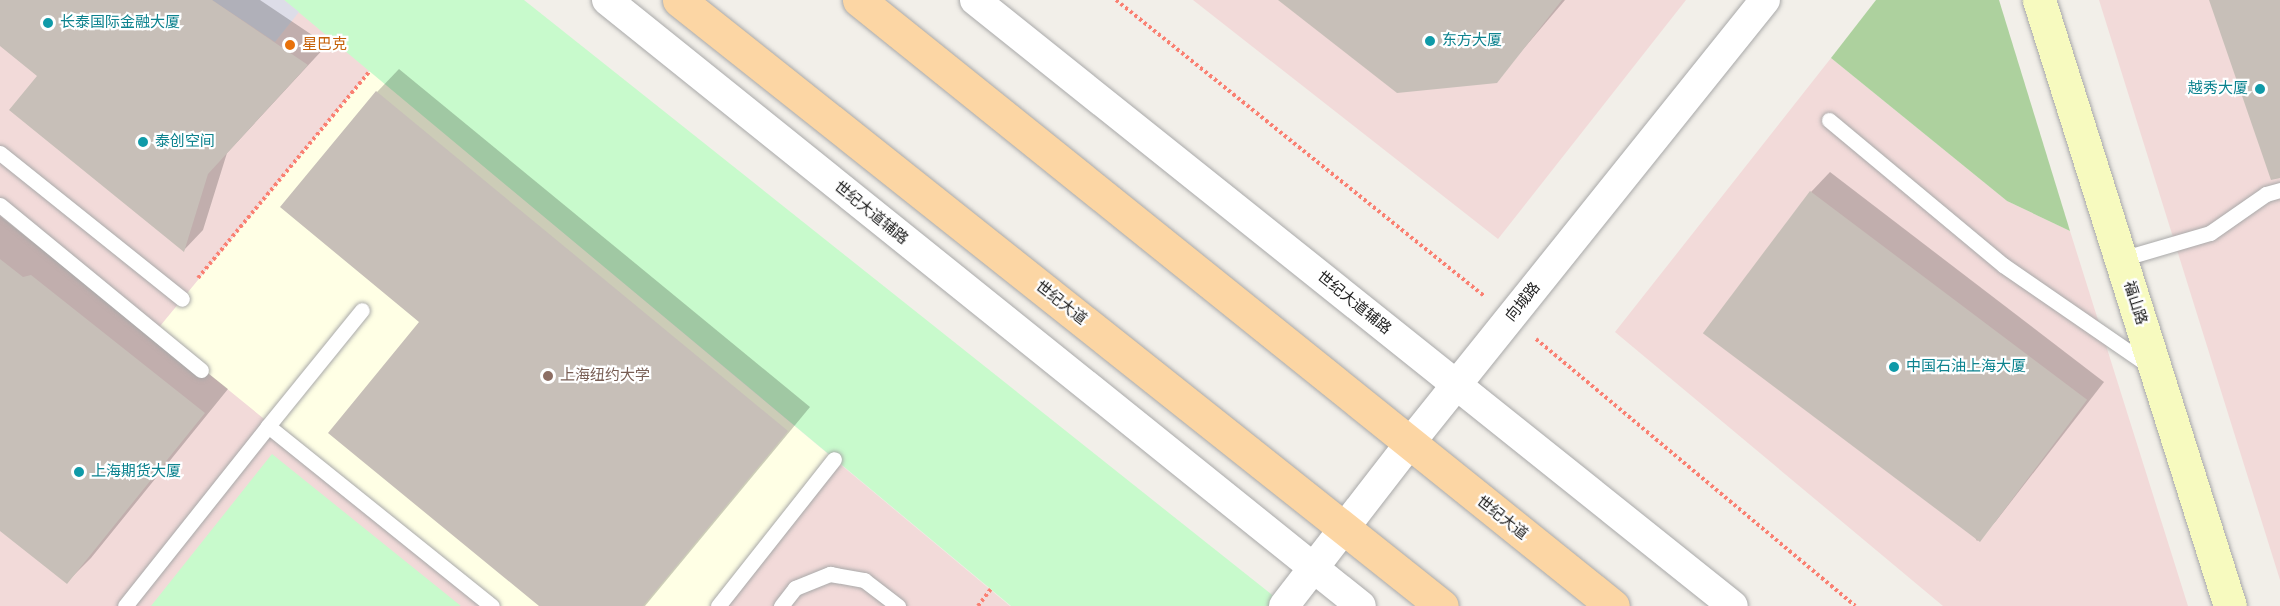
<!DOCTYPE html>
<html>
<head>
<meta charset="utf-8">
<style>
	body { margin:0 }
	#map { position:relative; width:2280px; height:606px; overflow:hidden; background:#f2efe9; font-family:Roboto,"Noto Sans SC",sans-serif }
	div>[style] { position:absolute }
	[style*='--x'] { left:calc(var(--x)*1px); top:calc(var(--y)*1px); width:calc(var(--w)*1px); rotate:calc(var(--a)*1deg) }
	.commercial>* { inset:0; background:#f2dad9 }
	.education>* { inset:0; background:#ffffe5 }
	.forest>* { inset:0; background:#add19e }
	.park>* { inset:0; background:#c8facc }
	.plaza>* { inset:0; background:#dddde8 }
	.shadow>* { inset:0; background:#0003 }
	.building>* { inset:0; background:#c7bfb8; transform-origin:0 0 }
	.path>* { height:4px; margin-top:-2px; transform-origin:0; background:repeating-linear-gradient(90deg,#fa8072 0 3px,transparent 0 6px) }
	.roads { filter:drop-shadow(0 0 2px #a9a9a9) drop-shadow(0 0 2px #a9a9a9) }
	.lane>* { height:15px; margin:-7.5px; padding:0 7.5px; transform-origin:7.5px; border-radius:7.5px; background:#fff }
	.street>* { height:30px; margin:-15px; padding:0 15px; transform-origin:15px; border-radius:15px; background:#fff }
	.secondary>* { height:33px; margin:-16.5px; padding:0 16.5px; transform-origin:16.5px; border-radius:16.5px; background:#f7fabf }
	.primary>* { height:33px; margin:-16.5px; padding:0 16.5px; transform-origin:16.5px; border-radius:16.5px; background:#fcd6a4 }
	.dots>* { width:16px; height:16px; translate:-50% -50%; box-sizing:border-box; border:3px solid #fff; border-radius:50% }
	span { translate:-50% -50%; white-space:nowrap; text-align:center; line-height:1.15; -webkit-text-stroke:4.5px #fff; paint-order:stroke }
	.culture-label { font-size:15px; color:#0d838f }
	.left { translate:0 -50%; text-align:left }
	.right { translate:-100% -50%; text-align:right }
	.food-label { font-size:15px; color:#c56008 }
	.street-label { font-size:15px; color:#222 }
	.education-label { font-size:15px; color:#785e54 }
</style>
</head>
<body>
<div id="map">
	<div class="commercial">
		<div style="clip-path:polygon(0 0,285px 0,370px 71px,157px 331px,494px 606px,0 606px)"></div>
		<div style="clip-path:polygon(1193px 0,1686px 0,1498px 239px)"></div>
		<div style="clip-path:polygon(2099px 0,2280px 0,2280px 580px)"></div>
		<div style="clip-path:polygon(1831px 58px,2007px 201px,2070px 231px,2188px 606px,1943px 606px,1615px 332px)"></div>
		<div style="clip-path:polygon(834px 459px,1010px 606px,718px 606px)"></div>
	</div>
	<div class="education">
		<div style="clip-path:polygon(370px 71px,834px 459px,718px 606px,494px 606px,156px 331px)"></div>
	</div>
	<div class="forest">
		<div style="clip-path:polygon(1876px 0,1999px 0,2070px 231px,2007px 201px,1831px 58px)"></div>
	</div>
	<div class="park">
		<div style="clip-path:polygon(284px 0,524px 0,1286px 606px,1011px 606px)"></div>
		<div style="clip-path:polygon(272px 454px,461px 606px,151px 606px)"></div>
	</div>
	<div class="plaza">
		<div style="clip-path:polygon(212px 0,284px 0,299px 12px,275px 42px)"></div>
	</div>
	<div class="shadow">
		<div style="clip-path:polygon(0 0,260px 0,327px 45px,227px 153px,203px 230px,184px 250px,39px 76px,0 45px)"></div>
		<div style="clip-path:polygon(1280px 0,1565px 0,1496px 81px)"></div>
		<div style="clip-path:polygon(399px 69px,810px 407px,645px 606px,541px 606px,421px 322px,377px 92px)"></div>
		<div style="clip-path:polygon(1830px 172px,2104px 382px,1996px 521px,1977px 541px,1811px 192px)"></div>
		<div style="clip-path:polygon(0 216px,48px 254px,56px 252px,228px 389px,91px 558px,67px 582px,0 529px)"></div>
	</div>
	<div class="building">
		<div style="clip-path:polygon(0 0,212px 0,308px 65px,208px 174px,184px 252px,9px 110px,37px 76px,0 46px)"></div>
		<div style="clip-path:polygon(1278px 0,1562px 0,1497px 83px,1397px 93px)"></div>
		<div style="clip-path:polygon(2209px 0,2280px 0,2280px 178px,2271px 180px)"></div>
		<div style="clip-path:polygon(376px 91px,788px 431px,643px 606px,539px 606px,328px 433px,419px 322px,280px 207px)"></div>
		<div style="left:1810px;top:191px;width:347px;height:178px;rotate:37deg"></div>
		<div style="clip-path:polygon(0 259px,23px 277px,31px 275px,205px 413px,67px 584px,0 531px)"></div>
	</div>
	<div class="path">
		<div style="--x:1116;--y:0;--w:472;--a:38.8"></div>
		<div style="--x:198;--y:278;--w:269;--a:-50.3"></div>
		<div style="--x:1536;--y:339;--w:416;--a:39.9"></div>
		<div style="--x:978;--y:606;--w:21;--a:-53"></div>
	</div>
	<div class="roads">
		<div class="lane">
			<div style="--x:1829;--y:120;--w:226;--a:39.8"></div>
			<div style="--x:2003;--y:265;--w:176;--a:34.6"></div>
			<div style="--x:0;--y:153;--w:233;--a:38.7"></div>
			<div style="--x:0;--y:205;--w:260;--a:39.4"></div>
			<div style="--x:2121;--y:259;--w:93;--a:-16.3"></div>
			<div style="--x:2210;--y:233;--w:68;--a:-34.9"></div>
			<div style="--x:2266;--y:194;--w:15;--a:-16"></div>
			<div style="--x:268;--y:426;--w:149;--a:-51"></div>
			<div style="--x:125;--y:606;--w:230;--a:-51.5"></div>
			<div style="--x:268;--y:426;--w:287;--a:38.8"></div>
			<div style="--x:718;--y:606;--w:187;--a:-51.7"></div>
			<div style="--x:781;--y:606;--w:23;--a:-52"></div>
			<div style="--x:795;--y:588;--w:38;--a:-22"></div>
			<div style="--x:830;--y:574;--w:35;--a:10"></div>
			<div style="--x:864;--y:580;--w:43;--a:37.4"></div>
		</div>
		<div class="street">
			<div style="--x:607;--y:0;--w:967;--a:38.79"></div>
			<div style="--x:975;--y:0;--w:970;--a:38.64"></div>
			<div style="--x:1284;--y:606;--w:205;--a:-52.3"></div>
			<div style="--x:1409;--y:444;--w:569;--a:-51.28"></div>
		</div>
		<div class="secondary">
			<div style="--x:2039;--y:0;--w:635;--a:72.51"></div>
		</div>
		<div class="primary">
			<div style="--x:679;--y:0;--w:974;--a:38.46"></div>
			<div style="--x:859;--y:0;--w:967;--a:38.79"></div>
		</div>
	</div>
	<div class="dots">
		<div style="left:48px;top:23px;background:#0f9aa8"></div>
		<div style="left:1430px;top:41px;background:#0f9aa8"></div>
		<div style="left:290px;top:45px;background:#e8710a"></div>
		<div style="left:2260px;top:89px;background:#0f9aa8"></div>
		<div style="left:143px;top:142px;background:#0f9aa8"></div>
		<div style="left:1894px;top:367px;background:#0f9aa8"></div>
		<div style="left:548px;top:376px;background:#8d6e63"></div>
		<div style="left:79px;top:472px;background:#0f9aa8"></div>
	</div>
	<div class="culture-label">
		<span class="left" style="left:60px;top:23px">长泰国际金融大厦</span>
		<span class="left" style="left:1442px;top:41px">东方大厦</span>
		<span class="right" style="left:2248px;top:89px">越秀大厦</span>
		<span class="left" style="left:155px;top:142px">泰创空间</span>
		<span class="left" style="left:1906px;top:367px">中国石油上海大厦</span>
		<span class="left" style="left:91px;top:472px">上海期货大厦</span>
	</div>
	<div class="food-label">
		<span class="left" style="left:302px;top:45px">星巴克</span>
	</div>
	<div class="street-label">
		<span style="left:871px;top:213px;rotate:39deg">世纪大道辅路</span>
		<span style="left:1523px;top:302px;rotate:-51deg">向城路</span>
		<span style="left:1061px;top:303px;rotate:38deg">世纪大道</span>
		<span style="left:1354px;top:303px;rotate:39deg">世纪大道辅路</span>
		<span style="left:2135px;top:303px;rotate:72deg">福山路</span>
		<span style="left:1502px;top:518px;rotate:38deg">世纪大道</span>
	</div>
	<div class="education-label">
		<span class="left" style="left:560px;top:376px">上海纽约大学</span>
	</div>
</div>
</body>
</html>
